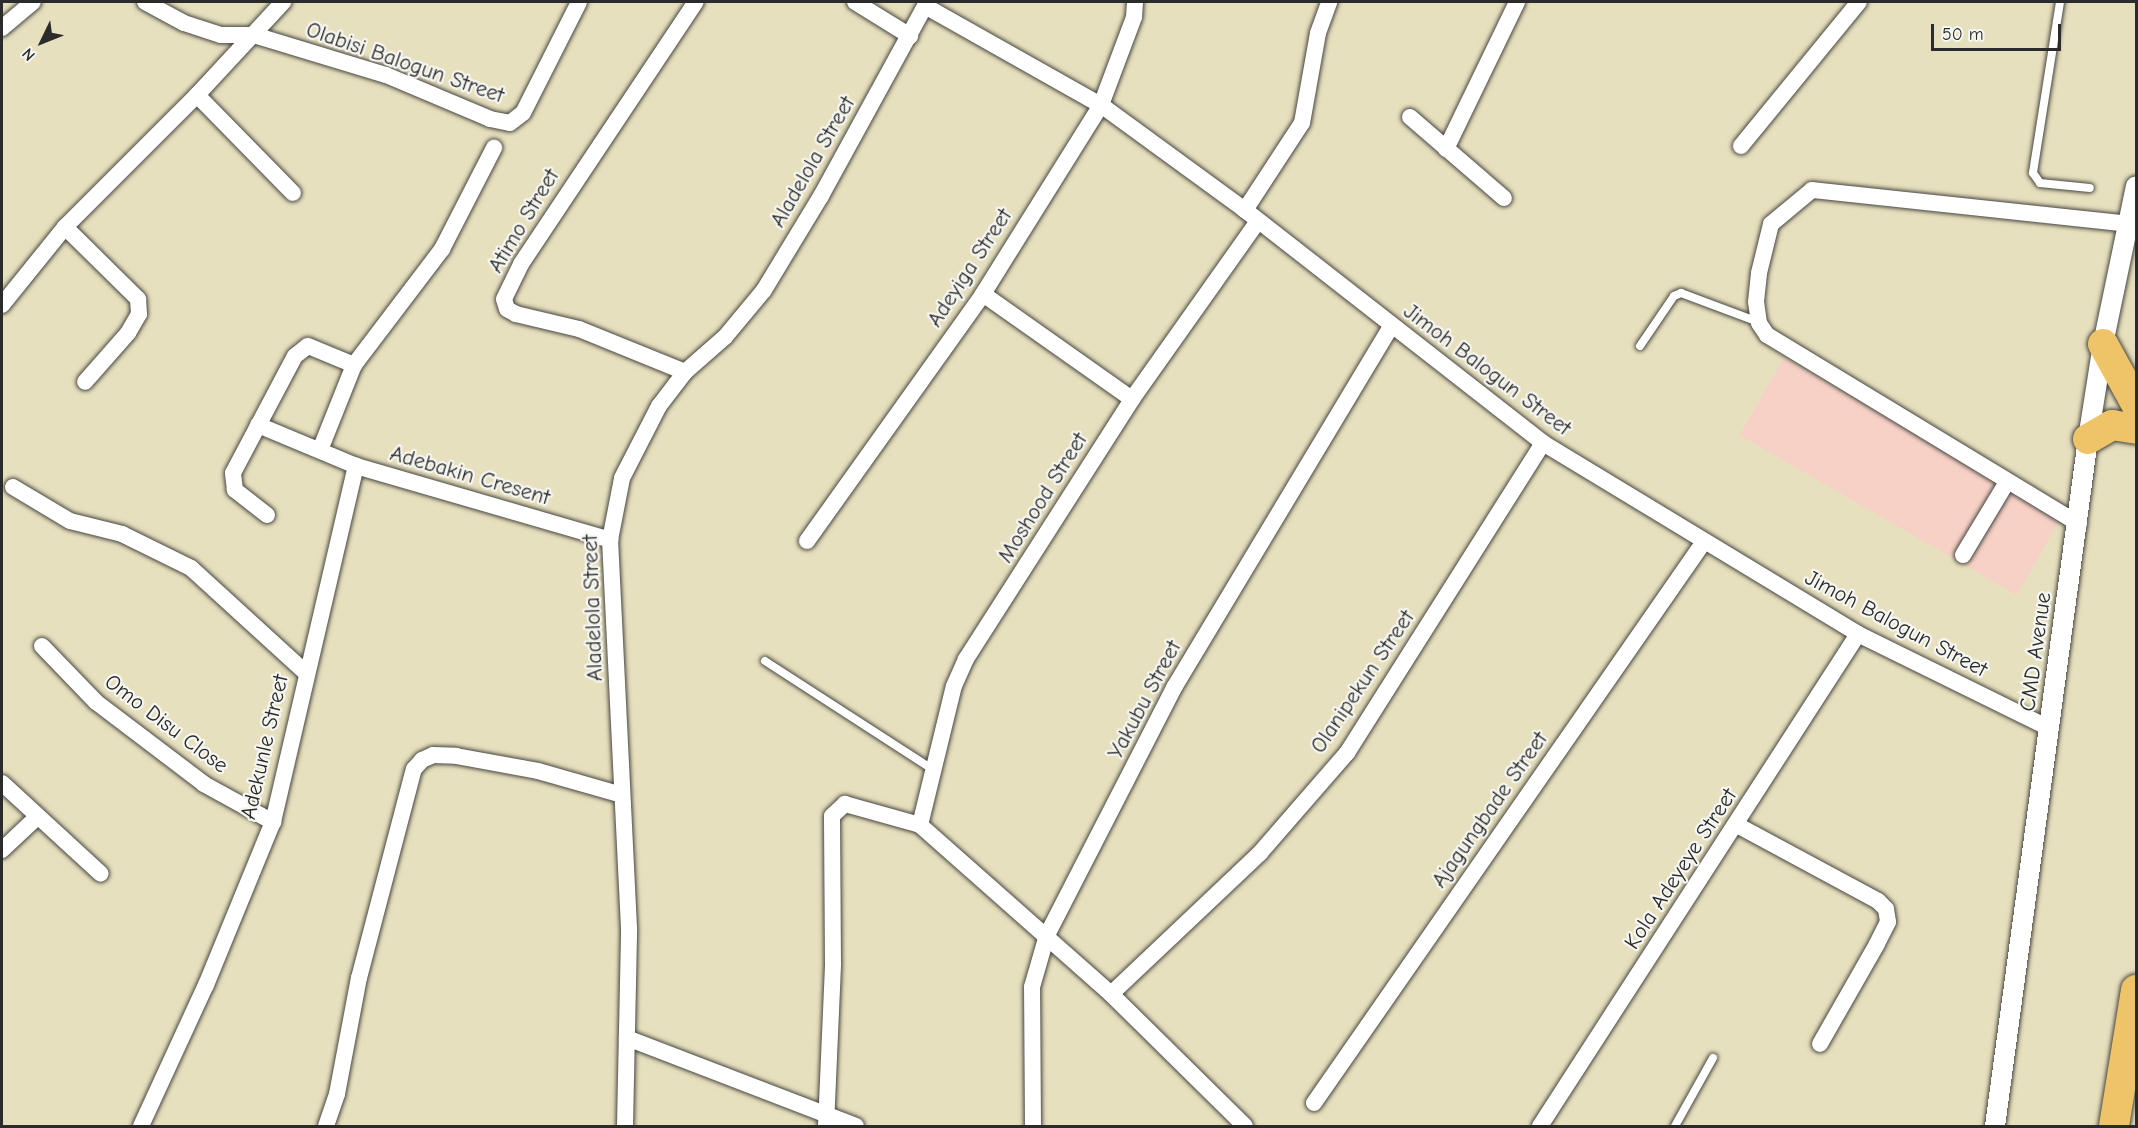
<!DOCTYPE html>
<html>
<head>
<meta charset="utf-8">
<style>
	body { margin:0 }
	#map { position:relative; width:2138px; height:1128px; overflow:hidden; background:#e7e0be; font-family:"Comic Neue",sans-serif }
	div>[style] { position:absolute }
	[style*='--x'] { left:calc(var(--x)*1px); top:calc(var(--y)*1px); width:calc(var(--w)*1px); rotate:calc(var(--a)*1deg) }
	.built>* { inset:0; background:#f7d1c6; transform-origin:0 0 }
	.roads { filter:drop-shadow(0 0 2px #474641) drop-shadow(0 0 2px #474641) }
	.service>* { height:8px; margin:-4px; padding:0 4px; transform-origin:4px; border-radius:4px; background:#fff }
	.minor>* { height:16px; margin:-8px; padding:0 8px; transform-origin:8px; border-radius:8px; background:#fff }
	.tertiary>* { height:20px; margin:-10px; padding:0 10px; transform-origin:10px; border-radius:10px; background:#fff }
	.motorway>* { height:30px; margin:-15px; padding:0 15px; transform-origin:15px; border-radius:15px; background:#efc469 }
	span { translate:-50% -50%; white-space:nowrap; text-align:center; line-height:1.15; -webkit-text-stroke:4.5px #f6f6f2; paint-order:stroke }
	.street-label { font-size:22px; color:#2b2b2b }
	.frame { position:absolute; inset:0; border:3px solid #2b2b2b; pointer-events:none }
	.north { position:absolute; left:12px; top:12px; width:60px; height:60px; -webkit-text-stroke:4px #f6f6f2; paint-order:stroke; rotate:227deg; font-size:16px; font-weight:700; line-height:24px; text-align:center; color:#2b2b2b }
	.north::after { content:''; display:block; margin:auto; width:21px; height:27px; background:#2b2b2b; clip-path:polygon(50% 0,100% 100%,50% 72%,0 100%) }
	.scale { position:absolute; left:1931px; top:24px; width:130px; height:27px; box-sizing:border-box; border:3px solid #2b2b2b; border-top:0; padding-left:8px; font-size:18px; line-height:21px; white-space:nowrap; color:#2b2b2b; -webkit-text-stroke:4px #f6f6f2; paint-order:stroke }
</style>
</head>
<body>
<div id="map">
	<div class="built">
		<div style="left:1784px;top:358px;width:320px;height:89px;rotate:30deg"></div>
	</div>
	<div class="roads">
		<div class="service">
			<div style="--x:2060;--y:2;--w:173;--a:99"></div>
			<div style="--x:2033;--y:173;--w:12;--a:55"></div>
			<div style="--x:2040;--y:183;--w:50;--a:5.7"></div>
			<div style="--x:1640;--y:346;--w:60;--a:-55.8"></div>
			<div style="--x:1674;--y:296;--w:8;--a:-23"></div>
			<div style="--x:1681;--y:293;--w:82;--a:20.6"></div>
			<div style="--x:765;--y:661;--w:202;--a:32.9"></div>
			<div style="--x:1675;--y:1126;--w:78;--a:-60.8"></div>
		</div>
		<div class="minor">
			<div style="--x:145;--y:2;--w:44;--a:28.3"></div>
			<div style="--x:184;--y:23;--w:39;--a:18"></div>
			<div style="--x:221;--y:35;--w:33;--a:0"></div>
			<div style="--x:254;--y:35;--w:138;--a:16.9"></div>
			<div style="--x:386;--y:75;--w:113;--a:22.9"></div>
			<div style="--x:490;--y:119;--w:20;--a:11"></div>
			<div style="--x:510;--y:123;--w:16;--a:-38"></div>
			<div style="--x:523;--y:113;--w:124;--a:-63.2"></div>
			<div style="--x:855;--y:2;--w:65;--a:31.7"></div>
			<div style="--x:925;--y:6;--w:202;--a:29.4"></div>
			<div style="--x:1101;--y:105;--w:178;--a:36.1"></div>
			<div style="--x:1245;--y:210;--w:378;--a:38"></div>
			<div style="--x:1543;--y:443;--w:368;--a:31.2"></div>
			<div style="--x:1858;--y:634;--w:213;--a:26.2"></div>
			<div style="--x:2;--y:28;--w:40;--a:-40"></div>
			<div style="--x:197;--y:95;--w:137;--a:45.6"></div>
			<div style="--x:1410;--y:117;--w:124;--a:40.8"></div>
			<div style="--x:1741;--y:146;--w:186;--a:-50.7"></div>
			<div style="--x:1446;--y:149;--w:163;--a:-64.2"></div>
			<div style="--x:1245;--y:210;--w:104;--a:-56.8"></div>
			<div style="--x:1302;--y:123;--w:91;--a:-79.9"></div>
			<div style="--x:1318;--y:33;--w:33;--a:-70"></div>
			<div style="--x:65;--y:227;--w:103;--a:44.6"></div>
			<div style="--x:138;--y:299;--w:15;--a:86"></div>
			<div style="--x:139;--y:314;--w:22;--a:120"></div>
			<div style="--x:128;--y:333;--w:65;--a:131.3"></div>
			<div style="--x:983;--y:294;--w:182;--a:35.2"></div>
			<div style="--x:2;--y:305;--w:100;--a:-51.1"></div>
			<div style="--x:65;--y:227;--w:187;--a:-45"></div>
			<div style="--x:197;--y:95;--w:127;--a:-47.2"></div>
			<div style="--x:685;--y:372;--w:114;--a:-157.9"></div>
			<div style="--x:579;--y:329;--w:65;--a:-166.6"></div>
			<div style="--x:516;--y:314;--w:10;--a:-151"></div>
			<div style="--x:507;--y:309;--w:10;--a:-107"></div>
			<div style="--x:504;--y:299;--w:39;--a:-64"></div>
			<div style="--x:521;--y:264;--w:315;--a:-56.3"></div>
			<div style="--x:258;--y:425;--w:106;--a:22.7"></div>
			<div style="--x:356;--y:466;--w:265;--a:16.2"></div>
			<div style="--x:320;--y:450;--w:92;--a:-68.2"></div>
			<div style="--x:354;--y:365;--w:146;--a:-52.8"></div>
			<div style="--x:442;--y:249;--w:114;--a:-62.8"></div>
			<div style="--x:13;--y:487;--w:66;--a:30.8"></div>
			<div style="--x:70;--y:521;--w:54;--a:14"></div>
			<div style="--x:122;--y:534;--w:77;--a:26.2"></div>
			<div style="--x:191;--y:568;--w:156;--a:42.4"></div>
			<div style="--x:267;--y:515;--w:41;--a:-142"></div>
			<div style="--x:235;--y:490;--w:17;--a:-97"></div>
			<div style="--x:233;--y:473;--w:132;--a:-62.1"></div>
			<div style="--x:295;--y:356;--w:16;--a:-38"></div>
			<div style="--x:308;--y:346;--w:50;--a:22.4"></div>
			<div style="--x:2079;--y:524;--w:365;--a:-148.8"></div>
			<div style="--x:1767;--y:335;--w:14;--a:-124"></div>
			<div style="--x:1759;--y:323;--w:21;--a:-98"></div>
			<div style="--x:1756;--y:302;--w:29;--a:-84"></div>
			<div style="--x:1759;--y:273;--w:50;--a:-76.2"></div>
			<div style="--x:1771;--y:224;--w:53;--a:-39.7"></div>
			<div style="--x:1812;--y:190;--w:319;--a:6.1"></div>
			<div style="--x:807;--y:541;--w:303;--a:-54.5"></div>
			<div style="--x:983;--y:294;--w:223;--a:-58"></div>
			<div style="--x:1101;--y:105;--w:94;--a:-69.4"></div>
			<div style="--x:1134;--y:17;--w:15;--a:-86"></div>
			<div style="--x:1963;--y:555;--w:85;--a:-58.9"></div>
			<div style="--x:42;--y:646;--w:78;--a:46"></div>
			<div style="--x:96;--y:702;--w:136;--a:37.2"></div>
			<div style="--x:204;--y:784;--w:79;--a:28.8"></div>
			<div style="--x:2;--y:783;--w:134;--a:42.6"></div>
			<div style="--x:920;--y:825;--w:143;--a:-76.3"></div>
			<div style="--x:954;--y:686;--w:30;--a:-66"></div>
			<div style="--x:966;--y:659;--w:308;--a:-57.4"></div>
			<div style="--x:1132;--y:399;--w:218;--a:-54.7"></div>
			<div style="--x:1737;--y:825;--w:160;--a:28.3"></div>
			<div style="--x:1878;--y:901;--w:11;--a:45"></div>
			<div style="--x:1886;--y:909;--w:13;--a:81"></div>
			<div style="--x:1888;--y:922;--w:25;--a:117"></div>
			<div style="--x:1877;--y:944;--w:115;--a:119.7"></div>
			<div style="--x:2;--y:850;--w:48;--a:-43.3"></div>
			<div style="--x:1111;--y:994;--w:205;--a:-43.4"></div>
			<div style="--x:1260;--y:853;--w:133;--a:-49"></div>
			<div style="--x:1347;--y:753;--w:367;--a:-57.7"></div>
			<div style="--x:627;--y:1038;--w:245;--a:21"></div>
			<div style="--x:1314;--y:1103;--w:682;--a:-55.21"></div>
			<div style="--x:141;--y:1126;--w:155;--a:-65.3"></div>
			<div style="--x:206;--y:985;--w:176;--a:-67.7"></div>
			<div style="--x:273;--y:822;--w:366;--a:-76.9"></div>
			<div style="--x:326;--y:1126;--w:34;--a:-71"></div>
			<div style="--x:337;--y:1094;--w:118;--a:-79.3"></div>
			<div style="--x:359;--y:978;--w:216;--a:-75.3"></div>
			<div style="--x:414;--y:769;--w:12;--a:-48"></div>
			<div style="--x:422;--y:760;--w:12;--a:-24"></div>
			<div style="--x:433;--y:755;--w:23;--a:2"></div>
			<div style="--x:456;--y:756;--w:83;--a:10.4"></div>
			<div style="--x:538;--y:771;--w:87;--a:15.9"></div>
			<div style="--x:625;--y:1126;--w:198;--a:-88.8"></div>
			<div style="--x:629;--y:928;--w:388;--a:-92.8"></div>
			<div style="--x:610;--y:540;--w:63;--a:-79"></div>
			<div style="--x:622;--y:478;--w:81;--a:-62.8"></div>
			<div style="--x:659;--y:406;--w:43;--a:-52.6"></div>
			<div style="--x:685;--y:372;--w:53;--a:-41.2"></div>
			<div style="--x:725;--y:337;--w:61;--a:-50.3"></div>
			<div style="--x:764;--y:290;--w:110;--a:-58.8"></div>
			<div style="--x:821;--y:196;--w:221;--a:-61.3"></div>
			<div style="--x:826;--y:1126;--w:163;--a:-87.5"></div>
			<div style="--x:833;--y:963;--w:147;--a:-90.4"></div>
			<div style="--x:832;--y:816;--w:18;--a:-43"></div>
			<div style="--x:845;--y:804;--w:78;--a:15.6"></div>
			<div style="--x:920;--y:825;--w:255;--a:41.5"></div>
			<div style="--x:1111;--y:994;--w:188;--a:44.6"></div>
			<div style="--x:1033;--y:1126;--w:139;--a:-90.4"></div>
			<div style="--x:1032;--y:987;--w:54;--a:-73.9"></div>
			<div style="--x:1047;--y:935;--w:280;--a:-62.8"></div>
			<div style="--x:1175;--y:686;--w:420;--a:-59"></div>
			<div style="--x:1540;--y:1126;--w:586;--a:-57.12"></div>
		</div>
		<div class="tertiary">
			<div style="--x:1995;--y:1126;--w:693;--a:-82.29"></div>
			<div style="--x:2088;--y:439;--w:96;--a:-81"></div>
			<div style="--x:2103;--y:344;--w:161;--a:-78.2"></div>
		</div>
		<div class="motorway">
			<div style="--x:2103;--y:344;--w:68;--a:61.2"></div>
			<div style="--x:2088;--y:439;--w:28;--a:-30"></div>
			<div style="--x:2112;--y:425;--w:24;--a:9"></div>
			<div style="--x:2114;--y:1126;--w:138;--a:-80.8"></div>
		</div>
	</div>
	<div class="street-label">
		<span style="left:405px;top:63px;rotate:19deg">Olabisi Balogun Street</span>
		<span style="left:813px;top:162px;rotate:-60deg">Aladelola Street</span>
		<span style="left:524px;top:221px;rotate:-59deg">Atimo Street</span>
		<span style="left:970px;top:268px;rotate:-57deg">Adeyiga Street</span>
		<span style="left:1487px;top:370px;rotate:37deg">Jimoh Balogun Street</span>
		<span style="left:470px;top:476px;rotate:16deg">Adebakin Cresent</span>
		<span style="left:1043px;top:498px;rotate:-58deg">Moshood Street</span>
		<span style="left:593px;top:608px;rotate:-92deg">Aladelola Street</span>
		<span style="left:1896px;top:624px;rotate:28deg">Jimoh Balogun Street</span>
		<span style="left:2036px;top:652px;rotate:-82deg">CMD Avenue</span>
		<span style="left:1363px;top:682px;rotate:-56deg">Olanipekun Street</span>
		<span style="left:1145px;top:700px;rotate:-62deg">Yakubu Street</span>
		<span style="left:166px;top:724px;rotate:37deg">Omo Disu Close</span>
		<span style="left:265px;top:747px;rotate:-77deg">Adekunle Street</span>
		<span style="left:1490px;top:810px;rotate:-55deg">Ajagungbade Street</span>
		<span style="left:1681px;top:869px;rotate:-57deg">Kola Adeyeye Street</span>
	</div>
	<div class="frame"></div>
	<div class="north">N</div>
	<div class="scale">50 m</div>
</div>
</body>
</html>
